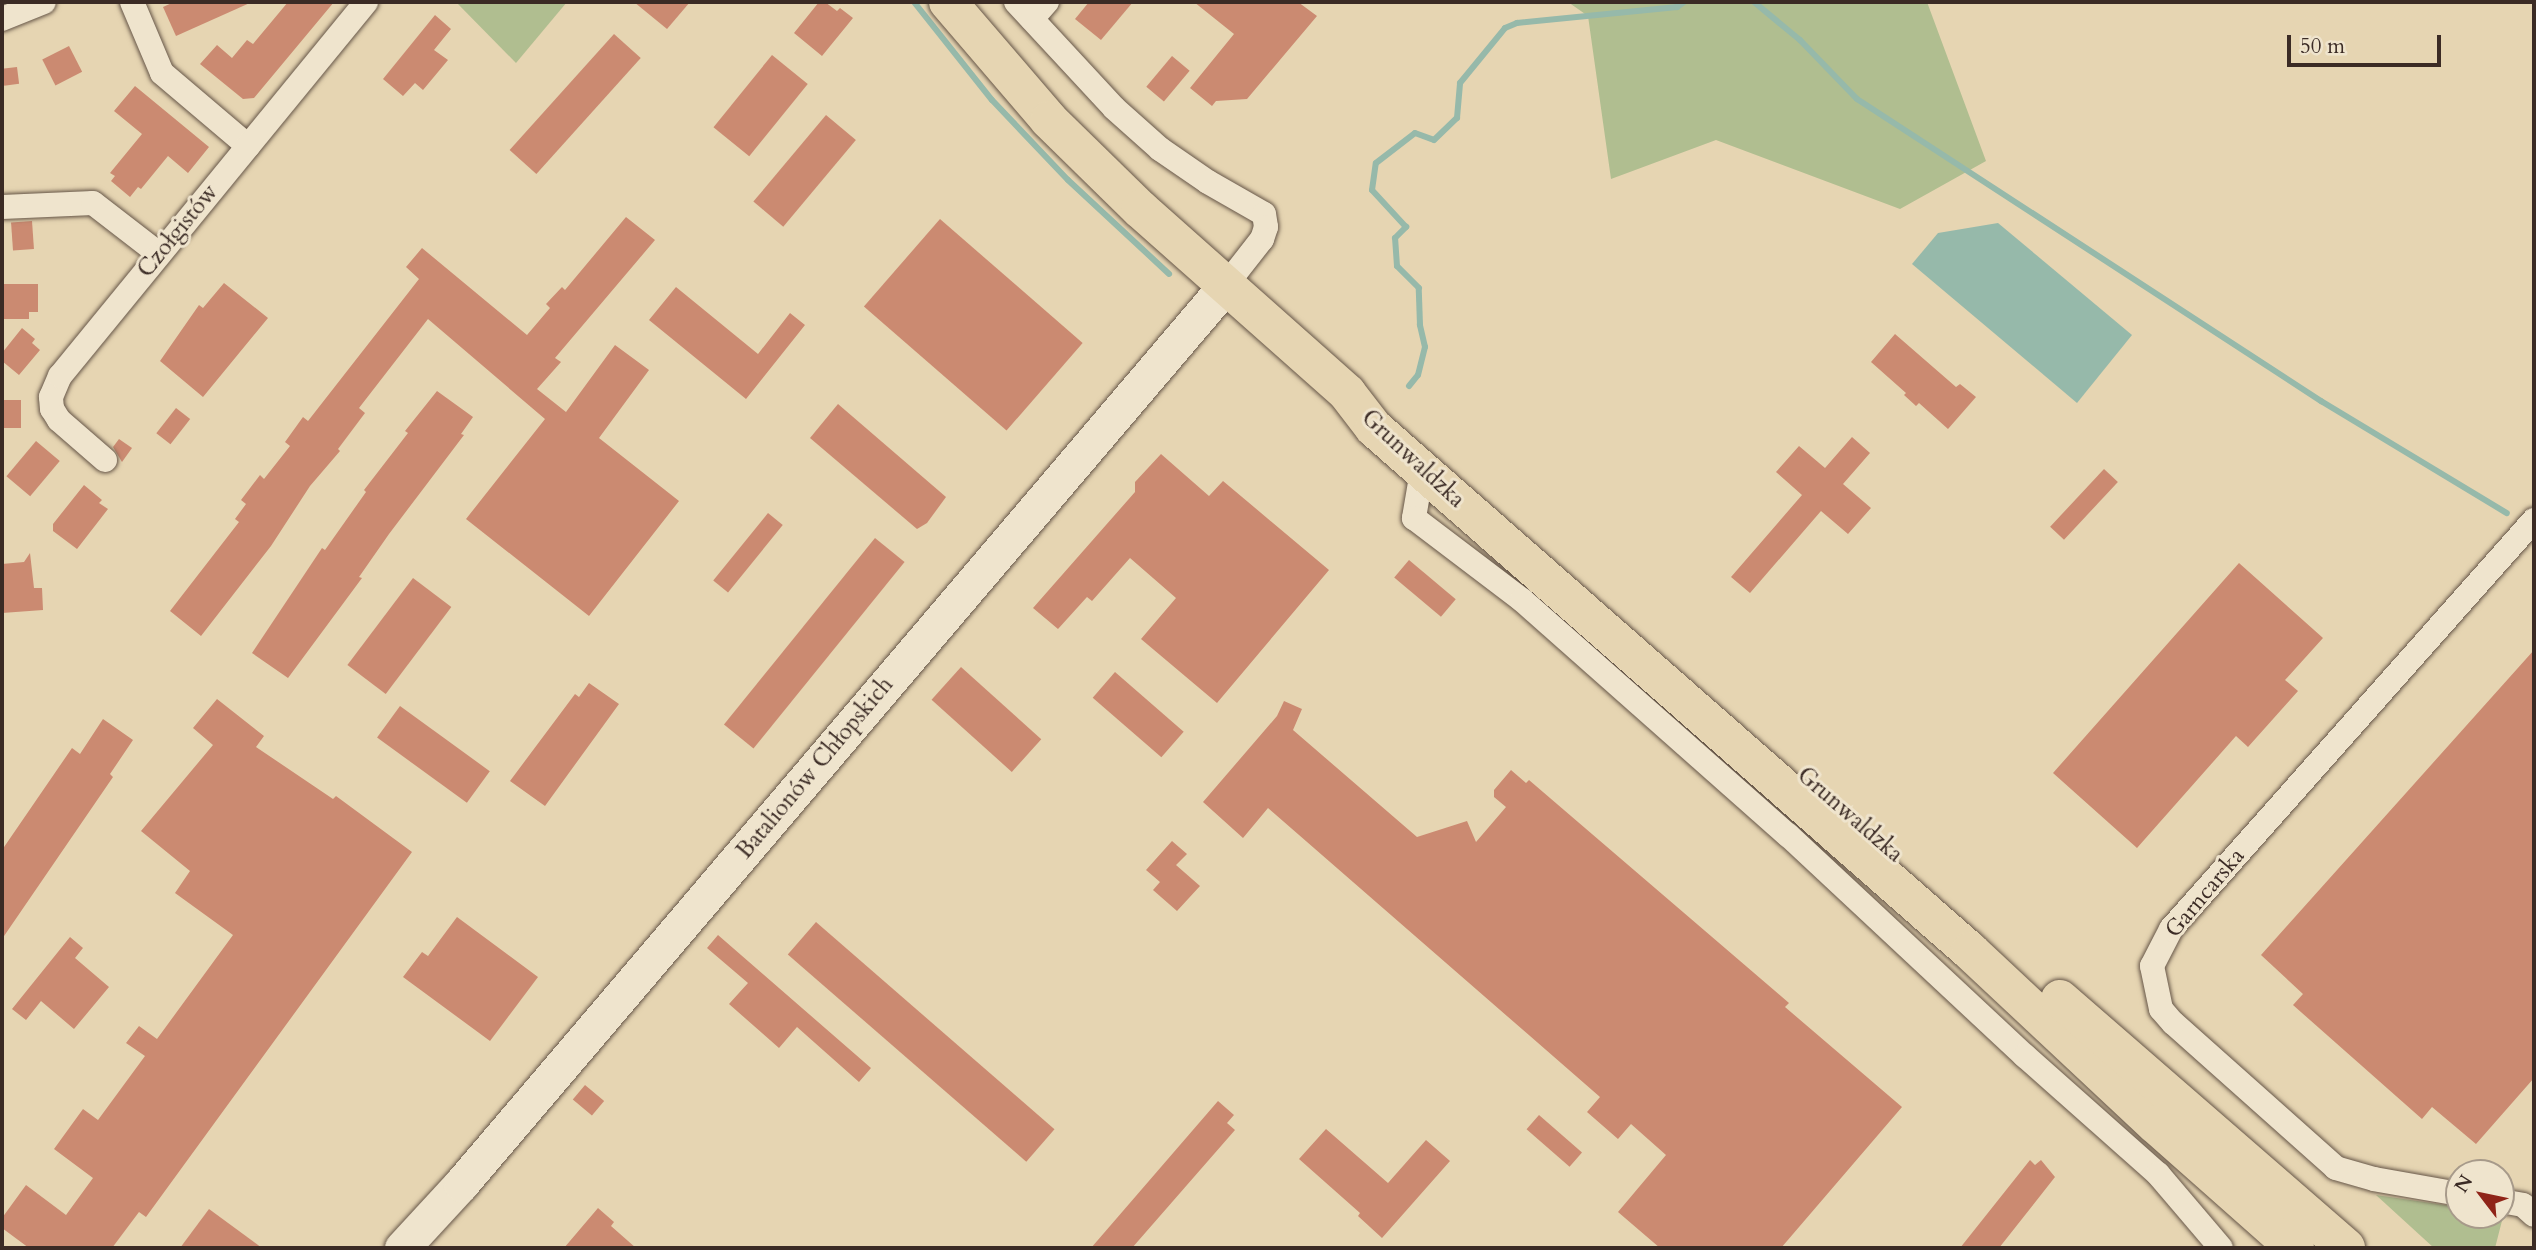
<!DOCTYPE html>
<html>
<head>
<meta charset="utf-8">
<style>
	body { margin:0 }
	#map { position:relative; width:2536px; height:1250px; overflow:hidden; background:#e6d5b2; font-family:Cardo,serif }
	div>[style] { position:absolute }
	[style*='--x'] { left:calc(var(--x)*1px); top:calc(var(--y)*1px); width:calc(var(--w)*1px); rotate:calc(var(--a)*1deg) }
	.green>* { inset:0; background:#b0be90 }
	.water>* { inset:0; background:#96b9aa }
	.stream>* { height:6px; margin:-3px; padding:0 3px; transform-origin:3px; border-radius:3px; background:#96b9aa }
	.building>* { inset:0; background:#cb8a71; transform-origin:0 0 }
	.roads { filter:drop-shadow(0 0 2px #665648) drop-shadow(0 0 2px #665648) }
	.street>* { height:24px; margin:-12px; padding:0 12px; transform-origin:12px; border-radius:12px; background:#efe4cd }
	.secondary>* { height:35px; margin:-17.5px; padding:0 17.5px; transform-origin:17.5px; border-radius:17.5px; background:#efe4cd }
	.primary>* { height:38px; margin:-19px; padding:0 19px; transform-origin:19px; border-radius:19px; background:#e6d5b2 }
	span { translate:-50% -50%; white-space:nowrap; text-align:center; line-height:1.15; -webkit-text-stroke:6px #efe4cd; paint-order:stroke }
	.street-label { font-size:23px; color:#3b2b25 }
	.frame { position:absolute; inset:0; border:4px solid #3b2b25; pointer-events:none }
	.north { position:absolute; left:2445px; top:1159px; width:70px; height:70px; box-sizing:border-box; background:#efe4cd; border:2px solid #a79a8a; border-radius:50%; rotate:302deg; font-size:19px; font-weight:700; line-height:28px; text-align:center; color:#3b2b25 }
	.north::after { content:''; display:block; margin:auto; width:24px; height:32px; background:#8f2418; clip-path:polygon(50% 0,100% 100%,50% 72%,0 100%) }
	.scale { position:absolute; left:2287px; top:35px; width:154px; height:32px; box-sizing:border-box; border:4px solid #3b2b25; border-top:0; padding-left:9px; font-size:21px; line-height:24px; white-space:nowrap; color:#3b2b25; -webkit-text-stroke:5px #efe4cd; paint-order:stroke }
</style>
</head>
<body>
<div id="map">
	<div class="green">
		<div style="clip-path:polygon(456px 2px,567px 2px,516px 63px)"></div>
		<div style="clip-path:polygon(1568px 2px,1927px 2px,1986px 161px,1900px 209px,1716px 140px,1611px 179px,1588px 16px)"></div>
		<div style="clip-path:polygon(2376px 1195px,2459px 1207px,2459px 1215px,2504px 1213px,2495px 1248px,2434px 1248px)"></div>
	</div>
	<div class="water">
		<div style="clip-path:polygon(1998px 223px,2132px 335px,2077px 403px,1912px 264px,1938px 233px)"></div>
	</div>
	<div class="stream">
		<div style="--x:914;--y:2;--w:125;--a:51.5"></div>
		<div style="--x:992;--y:100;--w:110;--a:46.5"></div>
		<div style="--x:1068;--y:180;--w:138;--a:42.9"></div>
		<div style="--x:1754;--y:2;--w:60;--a:39.6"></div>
		<div style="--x:1800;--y:40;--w:82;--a:46"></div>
		<div style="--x:1857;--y:99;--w:554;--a:33.06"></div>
		<div style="--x:2321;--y:401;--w:217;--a:31.1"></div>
		<div style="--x:1409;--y:386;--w:14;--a:-51"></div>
		<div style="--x:1418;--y:375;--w:29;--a:-76"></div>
		<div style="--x:1425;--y:347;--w:23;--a:-103"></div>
		<div style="--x:1420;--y:325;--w:37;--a:-92"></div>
		<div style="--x:1419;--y:288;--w:31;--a:-135"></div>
		<div style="--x:1397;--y:266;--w:28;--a:-94"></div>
		<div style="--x:1395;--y:238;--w:16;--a:-45"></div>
		<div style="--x:1406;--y:227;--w:50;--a:-132.6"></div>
		<div style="--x:1372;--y:190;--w:27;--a:-82"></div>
		<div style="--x:1376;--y:163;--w:49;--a:-37.6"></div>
		<div style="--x:1415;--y:133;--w:20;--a:20"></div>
		<div style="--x:1434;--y:140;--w:32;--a:-44"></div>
		<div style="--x:1457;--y:118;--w:35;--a:-85"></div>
		<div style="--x:1460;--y:83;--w:71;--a:-50.7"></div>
		<div style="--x:1505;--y:28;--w:13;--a:-23"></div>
		<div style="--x:1517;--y:23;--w:161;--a:-5.7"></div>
		<div style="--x:1677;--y:7;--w:9;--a:-36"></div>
	</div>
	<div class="building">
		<div style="clip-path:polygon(174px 2px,252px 2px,176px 36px,163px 7px)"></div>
		<div style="clip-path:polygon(288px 2px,334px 2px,254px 98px,243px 99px,200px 64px,217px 45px,232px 58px,247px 40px,253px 44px)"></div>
		<div style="clip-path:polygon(634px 2px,690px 2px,667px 29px)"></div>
		<div style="clip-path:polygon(819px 2px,825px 2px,837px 11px,840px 8px,853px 18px,822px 56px,794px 33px)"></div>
		<div style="clip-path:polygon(1089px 2px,1133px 2px,1101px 40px,1075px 19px)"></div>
		<div style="clip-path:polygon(1194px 2px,1298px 2px,1317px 16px,1247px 99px,1216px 101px,1212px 106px,1190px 88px,1234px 34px)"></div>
		<div style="clip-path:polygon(435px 15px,451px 29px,434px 50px,448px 60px,423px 90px,415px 83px,403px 96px,383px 79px)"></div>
		<div style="left:614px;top:34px;width:36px;height:156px;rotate:42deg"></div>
		<div style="left:69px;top:46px;width:29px;height:30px;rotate:63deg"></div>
		<div style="left:772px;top:55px;width:46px;height:93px;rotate:39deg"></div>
		<div style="left:1172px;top:56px;width:23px;height:40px;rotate:40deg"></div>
		<div style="left:17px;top:67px;width:17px;height:15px;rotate:83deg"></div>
		<div style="clip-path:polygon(135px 86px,209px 147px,188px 173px,168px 156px,141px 189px,138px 187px,130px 197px,111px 181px,115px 176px,110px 173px,142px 134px,114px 111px)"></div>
		<div style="left:826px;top:115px;width:39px;height:113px;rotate:40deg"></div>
		<div style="clip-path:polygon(626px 217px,655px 240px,555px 358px,561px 362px,537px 389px,566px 412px,615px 345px,649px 370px,599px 438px,679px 501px,589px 616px,466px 519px,545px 419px,428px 319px,359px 408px,365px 413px,338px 449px,340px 451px,310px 486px,271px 546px,201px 636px,170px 611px,239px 522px,235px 519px,246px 504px,241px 500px,260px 475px,264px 479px,290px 446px,285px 442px,303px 417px,308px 421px,419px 279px,406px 267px,422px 248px,527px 335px,550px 308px,546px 304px,562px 287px,565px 290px)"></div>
		<div style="left:940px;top:219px;width:189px;height:116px;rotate:41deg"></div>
		<div style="left:32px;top:221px;width:28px;height:21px;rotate:86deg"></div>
		<div style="clip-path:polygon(224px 283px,268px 318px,203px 397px,160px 361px,199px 305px,203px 308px)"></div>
		<div style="clip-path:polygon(2px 284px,38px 284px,38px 312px,29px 312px,29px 319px,2px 319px)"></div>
		<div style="clip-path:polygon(676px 287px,758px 354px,790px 313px,805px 325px,746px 399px,649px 320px)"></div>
		<div style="clip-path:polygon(22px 328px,35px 339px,32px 343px,40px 350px,19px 375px,2px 361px,2px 353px)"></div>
		<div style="clip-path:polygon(1895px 334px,1956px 387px,1960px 384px,1976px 397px,1948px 429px,1919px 403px,1916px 406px,1904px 395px,1906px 393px,1871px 362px)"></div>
		<div style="clip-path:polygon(437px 391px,473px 417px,461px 434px,464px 435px,389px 534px,359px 577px,362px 578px,288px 678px,252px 653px,322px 548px,325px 550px,366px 492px,364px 490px,408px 433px,405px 431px)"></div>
		<div style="left:2px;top:400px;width:19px;height:28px"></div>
		<div style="clip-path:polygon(838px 404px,946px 497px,927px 523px,917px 529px,810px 438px)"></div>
		<div style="left:176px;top:408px;width:18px;height:32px;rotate:38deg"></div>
		<div style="clip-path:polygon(1852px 437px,1870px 453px,1843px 484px,1871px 508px,1848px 534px,1821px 511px,1750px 593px,1731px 577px,1802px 495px,1776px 472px,1799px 446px,1825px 468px)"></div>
		<div style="clip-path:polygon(119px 439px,132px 448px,122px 462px,113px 447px)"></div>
		<div style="left:36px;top:441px;width:31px;height:46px;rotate:40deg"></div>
		<div style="clip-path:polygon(1161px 454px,1209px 496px,1223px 481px,1329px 570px,1217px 703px,1141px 639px,1176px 598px,1130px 558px,1092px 601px,1087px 597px,1058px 629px,1033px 608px,1135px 492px,1135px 482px)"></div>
		<div style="left:2104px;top:469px;width:19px;height:79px;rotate:43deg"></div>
		<div style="clip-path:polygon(84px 485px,102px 500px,99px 503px,108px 509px,77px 549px,53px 531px,53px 524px)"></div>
		<div style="left:768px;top:513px;width:19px;height:87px;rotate:39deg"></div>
		<div style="left:875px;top:538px;width:38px;height:240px;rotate:39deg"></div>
		<div style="clip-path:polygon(30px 553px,34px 588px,42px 588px,43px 610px,2px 613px,2px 564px,24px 562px)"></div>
		<div style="left:1409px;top:560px;width:61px;height:23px;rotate:40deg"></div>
		<div style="clip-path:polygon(2239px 563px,2323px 638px,2285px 680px,2298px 691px,2248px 747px,2236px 736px,2137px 848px,2053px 773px)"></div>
		<div style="left:413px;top:578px;width:48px;height:109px;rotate:37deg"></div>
		<div style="clip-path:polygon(2534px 650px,2534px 1078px,2476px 1144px,2432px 1107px,2422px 1119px,2293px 1005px,2303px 994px,2261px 955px)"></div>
		<div style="left:961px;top:667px;width:108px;height:44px;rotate:42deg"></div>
		<div style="left:1115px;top:672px;width:91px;height:34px;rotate:41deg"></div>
		<div style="clip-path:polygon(589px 683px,619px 704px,545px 806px,510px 781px,575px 694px,579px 697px)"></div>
		<div style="clip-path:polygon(217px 699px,264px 736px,256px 747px,333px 799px,336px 796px,412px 852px,146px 1217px,139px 1212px,112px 1248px,29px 1248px,2px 1228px,2px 1218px,26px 1185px,66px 1215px,93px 1178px,54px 1149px,83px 1109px,98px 1120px,145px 1056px,126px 1043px,139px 1026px,157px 1039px,233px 935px,175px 893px,190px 871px,141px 831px,213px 745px,193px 728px)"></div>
		<div style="clip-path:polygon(1284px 701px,1302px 709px,1293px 730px,1417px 837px,1467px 821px,1476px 842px,1506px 807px,1494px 797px,1494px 790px,1511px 770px,1526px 783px,1529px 780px,1789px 1003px,1785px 1007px,1902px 1107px,1781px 1248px,1660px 1248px,1618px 1212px,1666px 1155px,1631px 1124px,1618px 1139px,1587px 1112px,1600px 1097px,1268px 808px,1243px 838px,1203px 802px,1277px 716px)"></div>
		<div style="left:400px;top:706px;width:111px;height:39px;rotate:36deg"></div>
		<div style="clip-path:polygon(103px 719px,133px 740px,110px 774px,113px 777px,2px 939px,2px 850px,72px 748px,80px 754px)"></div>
		<div style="clip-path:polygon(1172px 841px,1187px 854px,1176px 865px,1200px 886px,1177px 911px,1153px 890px,1160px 882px,1146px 870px)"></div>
		<div style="clip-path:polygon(457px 917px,538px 977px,490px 1041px,403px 977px,422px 952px,428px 956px)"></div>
		<div style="left:816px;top:922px;width:316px;height:43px;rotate:41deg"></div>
		<div style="clip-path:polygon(718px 935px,871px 1068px,859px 1082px,797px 1027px,779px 1048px,729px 1004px,748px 983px,707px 948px)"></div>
		<div style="clip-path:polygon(70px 937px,83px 948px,75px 958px,109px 987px,74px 1029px,41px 1001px,26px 1020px,12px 1009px)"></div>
		<div style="left:585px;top:1085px;width:25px;height:19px;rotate:40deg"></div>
		<div style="clip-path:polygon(1218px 1101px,1234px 1115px,1227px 1123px,1235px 1130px,1132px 1248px,1091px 1248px)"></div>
		<div style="left:1539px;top:1115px;width:57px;height:19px;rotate:41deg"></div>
		<div style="clip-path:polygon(1326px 1129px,1388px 1183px,1426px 1140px,1450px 1161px,1382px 1238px,1358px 1216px,1360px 1213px,1299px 1159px)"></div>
		<div style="clip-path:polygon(2030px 1160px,2035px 1165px,2041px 1160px,2055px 1177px,1999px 1248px,1960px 1248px)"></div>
		<div style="clip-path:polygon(598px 1208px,614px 1222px,611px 1226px,636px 1248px,564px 1248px)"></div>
		<div style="clip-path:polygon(209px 1209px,262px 1248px,180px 1248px)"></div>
	</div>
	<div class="roads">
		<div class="street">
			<div style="--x:132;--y:2;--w:77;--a:67.1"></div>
			<div style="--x:162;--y:73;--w:113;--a:40.3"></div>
			<div style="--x:1016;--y:2;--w:144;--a:47.2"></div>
			<div style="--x:1114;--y:108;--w:62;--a:41.7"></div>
			<div style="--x:1160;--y:149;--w:58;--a:34.5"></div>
			<div style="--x:1208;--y:182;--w:64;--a:29.7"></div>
			<div style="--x:1264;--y:214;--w:13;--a:81"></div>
			<div style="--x:1266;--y:227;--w:13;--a:108"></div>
			<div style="--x:1262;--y:239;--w:58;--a:128"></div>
			<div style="--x:2;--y:19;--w:45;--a:-22"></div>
			<div style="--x:1032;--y:19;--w:23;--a:-49"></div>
			<div style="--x:2;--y:207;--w:91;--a:-2.5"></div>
			<div style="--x:93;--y:203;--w:83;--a:37.7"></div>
			<div style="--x:105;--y:460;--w:61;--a:-139"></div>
			<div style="--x:59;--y:420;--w:13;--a:-122"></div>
			<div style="--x:52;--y:409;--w:12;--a:-95"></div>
			<div style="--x:51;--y:397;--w:23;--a:-67"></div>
			<div style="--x:60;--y:376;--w:483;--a:-50.7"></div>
			<div style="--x:1422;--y:471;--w:48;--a:99.7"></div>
			<div style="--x:1414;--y:518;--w:136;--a:37.2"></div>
			<div style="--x:1522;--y:600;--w:355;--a:41.5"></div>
			<div style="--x:1788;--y:835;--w:324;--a:43"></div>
			<div style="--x:2025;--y:1056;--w:178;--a:41.6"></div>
			<div style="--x:2158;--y:1174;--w:97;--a:49.6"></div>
			<div style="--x:2459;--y:1194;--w:86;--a:-170"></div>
			<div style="--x:2374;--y:1179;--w:40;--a:-164"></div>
			<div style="--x:2336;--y:1168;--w:218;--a:-138.3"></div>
			<div style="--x:2173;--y:1023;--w:18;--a:-131"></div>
			<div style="--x:2161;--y:1009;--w:44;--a:-101.8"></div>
			<div style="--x:2152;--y:966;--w:42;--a:-62.8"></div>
			<div style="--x:2171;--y:929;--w:547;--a:-48.41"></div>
			<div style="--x:2501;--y:1201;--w:22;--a:10"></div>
			<div style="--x:2523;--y:1205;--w:15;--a:42"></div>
		</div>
		<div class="secondary">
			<div style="--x:402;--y:1248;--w:87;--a:-47.3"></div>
			<div style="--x:461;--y:1184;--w:1180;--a:-49.6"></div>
		</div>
		<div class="primary">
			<div style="--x:948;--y:2;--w:155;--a:49.4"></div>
			<div style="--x:1049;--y:120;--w:127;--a:44.4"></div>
			<div style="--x:1140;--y:209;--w:277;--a:41.6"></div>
			<div style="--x:1347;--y:393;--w:44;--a:52.4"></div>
			<div style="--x:1374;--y:428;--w:793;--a:41.27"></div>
			<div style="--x:1970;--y:951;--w:253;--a:43.1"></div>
			<div style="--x:2155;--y:1124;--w:187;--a:41.5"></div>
			<div style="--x:2060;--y:999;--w:379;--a:41"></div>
		</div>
	</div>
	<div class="street-label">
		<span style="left:178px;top:231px;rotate:-51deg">Czołgistów</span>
		<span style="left:1413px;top:459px;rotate:43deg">Grunwaldzka</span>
		<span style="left:815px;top:768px;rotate:-50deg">Batalionów Chłopskich</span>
		<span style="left:1850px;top:815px;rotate:41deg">Grunwaldzka</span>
		<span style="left:2205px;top:893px;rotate:-50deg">Garncarska</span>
	</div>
	<div class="frame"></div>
	<div class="north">N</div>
	<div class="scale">50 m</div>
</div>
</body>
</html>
